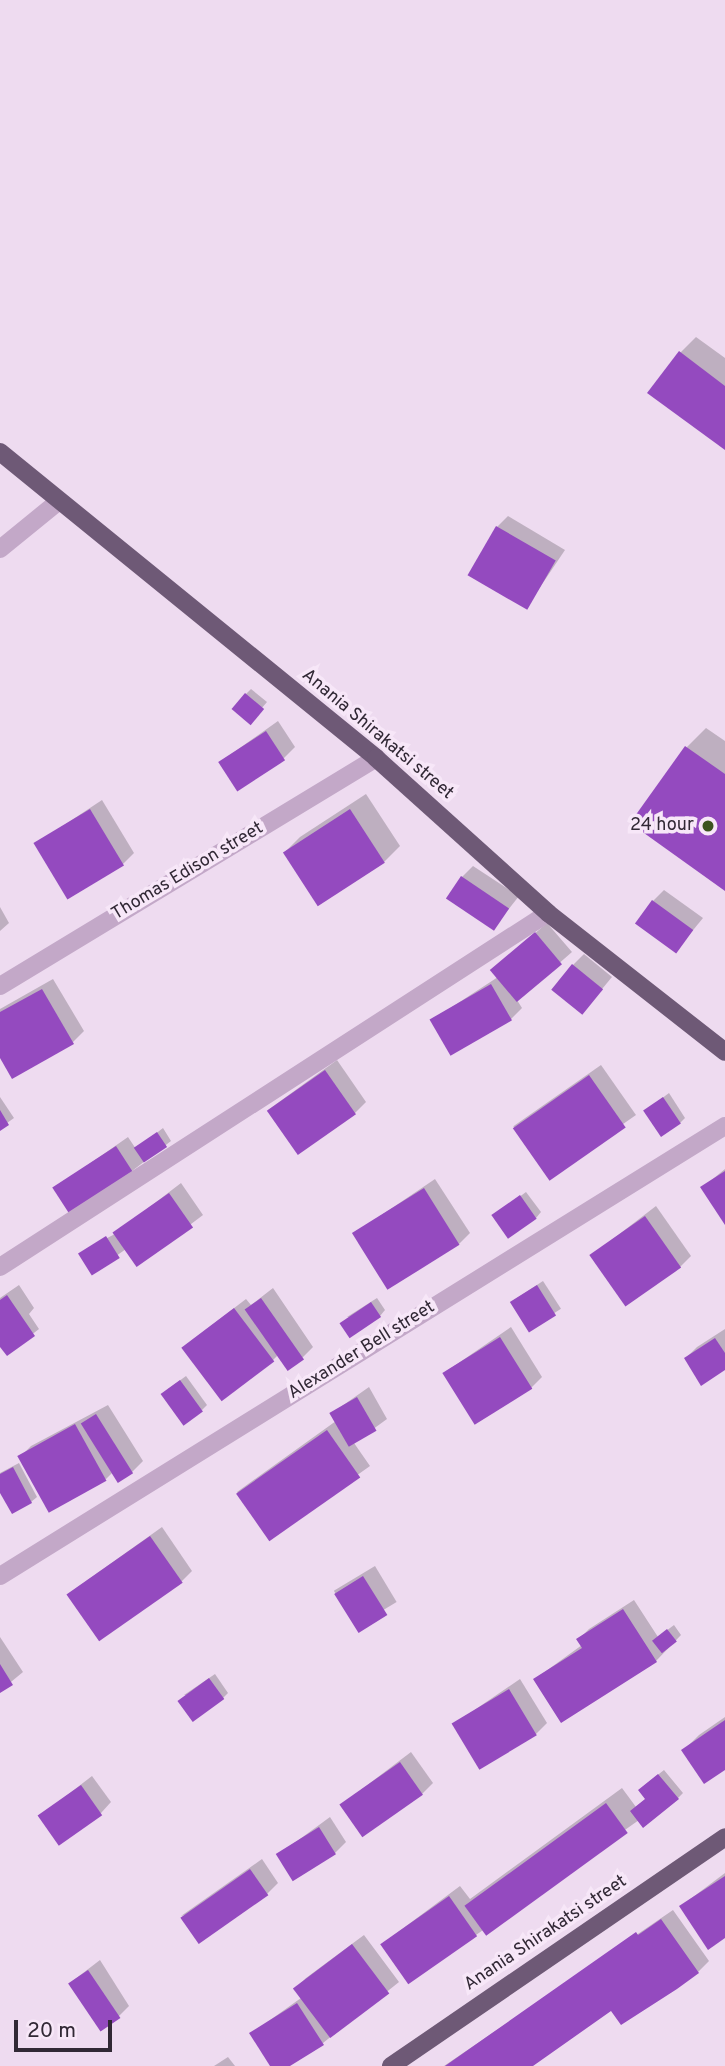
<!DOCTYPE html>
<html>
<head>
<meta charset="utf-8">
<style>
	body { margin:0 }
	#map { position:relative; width:725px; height:2066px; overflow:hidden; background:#eedbf0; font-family:Overpass,sans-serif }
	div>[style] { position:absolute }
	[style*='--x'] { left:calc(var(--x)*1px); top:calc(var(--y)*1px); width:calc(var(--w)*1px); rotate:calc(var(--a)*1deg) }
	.shadow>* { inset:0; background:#0003; transform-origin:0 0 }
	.building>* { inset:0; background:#944abf; transform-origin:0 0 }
	.minor>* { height:18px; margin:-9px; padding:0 9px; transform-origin:9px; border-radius:9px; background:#c3a8c8 }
	.major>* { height:18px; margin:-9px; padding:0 9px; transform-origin:9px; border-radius:9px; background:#6e5976 }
	.dots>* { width:19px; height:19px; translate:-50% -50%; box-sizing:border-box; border:4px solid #f7e7f8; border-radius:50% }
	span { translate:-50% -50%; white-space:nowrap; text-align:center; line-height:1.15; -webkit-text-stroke:7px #f7e7f8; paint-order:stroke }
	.street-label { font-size:18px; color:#312835 }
	.poi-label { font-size:18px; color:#312835 }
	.right { translate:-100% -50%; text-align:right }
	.scale { position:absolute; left:14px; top:2020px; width:98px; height:32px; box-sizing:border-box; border:4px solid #312835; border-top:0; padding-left:9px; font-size:21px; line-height:24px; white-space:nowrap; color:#312835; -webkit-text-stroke:5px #f7e7f8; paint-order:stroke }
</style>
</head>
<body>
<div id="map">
	<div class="shadow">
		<div style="clip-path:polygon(696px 337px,725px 358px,725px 448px,680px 353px)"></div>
		<div style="clip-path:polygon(508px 516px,565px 550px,526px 608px,497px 527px)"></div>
		<div style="clip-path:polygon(251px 689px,267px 702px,249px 723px,246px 694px)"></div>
		<div style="clip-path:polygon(278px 721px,295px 747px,284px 758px,220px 762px)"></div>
		<div style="clip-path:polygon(706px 728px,725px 741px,725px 889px,687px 747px)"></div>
		<div style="clip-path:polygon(366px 794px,400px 846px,384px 862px,284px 853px,300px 837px)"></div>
		<div style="clip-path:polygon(102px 800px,134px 853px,123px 864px,37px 843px)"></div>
		<div style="clip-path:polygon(473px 866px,519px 896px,494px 928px,462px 877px)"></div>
		<div style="clip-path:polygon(664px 890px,703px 918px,676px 951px,653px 901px)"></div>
		<div style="clip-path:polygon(0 907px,9px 923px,0 931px)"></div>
		<div style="clip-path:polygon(547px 923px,572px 952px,517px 1000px,522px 1008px,511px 1019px,432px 1020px,498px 977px,504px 960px)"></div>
		<div style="clip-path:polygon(584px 954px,612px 977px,583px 1012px,573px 965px)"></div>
		<div style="clip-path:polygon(53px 979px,84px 1031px,73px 1042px,0 1055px,0 1009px)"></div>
		<div style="clip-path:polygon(337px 1060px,366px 1102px,355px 1113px,268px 1110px)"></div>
		<div style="left:601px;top:1065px;width:61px;height:107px;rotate:55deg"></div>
		<div style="clip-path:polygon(669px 1093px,685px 1118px,680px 1123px,645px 1111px)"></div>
		<div style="clip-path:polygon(0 1097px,14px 1118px,0 1128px)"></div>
		<div style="clip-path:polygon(163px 1128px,171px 1141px,132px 1171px,55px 1188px,128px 1137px,136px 1149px)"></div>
		<div style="clip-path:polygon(725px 1169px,725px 1222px,703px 1187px)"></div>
		<div style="clip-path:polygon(435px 1179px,470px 1233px,459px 1244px,355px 1233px)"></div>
		<div style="clip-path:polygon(181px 1183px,203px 1215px,138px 1264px,126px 1249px,92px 1273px,86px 1249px,113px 1235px)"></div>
		<div style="clip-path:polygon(526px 1192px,541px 1212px,536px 1218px,500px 1211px)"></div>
		<div style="clip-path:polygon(656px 1206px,691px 1256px,680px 1267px,592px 1255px)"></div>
		<div style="left:543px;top:1281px;width:33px;height:37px;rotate:57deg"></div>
		<div style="clip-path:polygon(19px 1285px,34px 1308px,29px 1314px,39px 1329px,7px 1354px,0 1344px,0 1298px)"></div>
		<div style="clip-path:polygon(273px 1288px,313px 1347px,302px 1358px,278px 1355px,272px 1361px,183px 1347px,246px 1299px,251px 1305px)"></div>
		<div style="clip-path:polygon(377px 1298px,385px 1310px,380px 1316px,347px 1317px)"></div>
		<div style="clip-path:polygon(511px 1327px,542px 1377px,531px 1388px,444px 1373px)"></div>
		<div style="clip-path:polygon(725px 1329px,725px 1368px,686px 1358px,697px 1347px)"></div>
		<div style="clip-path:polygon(186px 1376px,207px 1405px,202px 1410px,168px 1389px)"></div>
		<div style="clip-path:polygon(369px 1387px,387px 1419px,354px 1443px,370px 1466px,269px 1538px,237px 1492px,336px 1421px,332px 1413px)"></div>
		<div style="clip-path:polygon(108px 1405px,143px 1461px,132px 1472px,113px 1472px,106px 1479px,20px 1457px,31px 1446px)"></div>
		<div style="clip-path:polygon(19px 1463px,37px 1497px,31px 1502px,0 1489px,0 1473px)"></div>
		<div style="clip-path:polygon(162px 1527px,192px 1571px,181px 1582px,68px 1594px)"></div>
		<div style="left:375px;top:1566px;width:42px;height:48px;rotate:59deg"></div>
		<div style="clip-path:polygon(634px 1600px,658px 1637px,674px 1625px,681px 1635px,656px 1661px,535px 1679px,582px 1645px,578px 1640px,589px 1629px)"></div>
		<div style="clip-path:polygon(0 1637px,23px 1672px,0 1691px)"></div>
		<div style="clip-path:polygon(215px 1674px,228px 1693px,223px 1698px,184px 1695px)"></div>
		<div style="clip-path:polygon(520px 1679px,547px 1723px,536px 1734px,454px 1724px)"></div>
		<div style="clip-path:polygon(725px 1717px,725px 1768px,683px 1751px,699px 1735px)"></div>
		<div style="clip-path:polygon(411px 1752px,433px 1783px,422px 1794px,341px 1805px)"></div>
		<div style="clip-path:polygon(664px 1770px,683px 1793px,678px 1798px,639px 1820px,476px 1935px,382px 1944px,460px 1886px,470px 1899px,622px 1788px,636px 1807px,647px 1798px,645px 1785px)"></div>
		<div style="clip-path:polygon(92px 1776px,111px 1802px,101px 1813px,40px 1816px)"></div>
		<div style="clip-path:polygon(330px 1817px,346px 1842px,335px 1853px,278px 1855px)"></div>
		<div style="clip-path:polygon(262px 1859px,278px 1883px,267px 1894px,181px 1916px)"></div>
		<div style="clip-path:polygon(725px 1873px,725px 1936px,681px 1906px)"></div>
		<div style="clip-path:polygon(673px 1910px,709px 1961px,698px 1972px,611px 2009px,530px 2066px,444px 2066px)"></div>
		<div style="clip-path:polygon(364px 1935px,399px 1982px,323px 2043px,287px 2066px,272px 2066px,252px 2033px,301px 1998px,295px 1989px,306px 1978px)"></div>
		<div style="clip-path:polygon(100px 1960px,129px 2006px,118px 2017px,70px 1983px)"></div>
		<div style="clip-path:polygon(228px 2057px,235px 2066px,214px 2066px)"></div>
	</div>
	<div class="building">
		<div style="clip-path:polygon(679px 351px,725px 386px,725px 450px,647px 393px)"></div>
		<div style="left:496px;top:526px;width:69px;height:57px;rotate:30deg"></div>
		<div style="left:245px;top:693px;width:25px;height:21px;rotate:40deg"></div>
		<div style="left:266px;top:731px;width:35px;height:57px;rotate:57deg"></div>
		<div style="clip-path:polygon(685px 746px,725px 774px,725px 891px,630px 823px)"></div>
		<div style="left:90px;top:809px;width:66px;height:66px;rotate:59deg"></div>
		<div style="left:350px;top:809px;width:64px;height:80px;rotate:57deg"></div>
		<div style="left:461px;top:876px;width:58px;height:27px;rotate:34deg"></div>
		<div style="left:652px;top:900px;width:51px;height:29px;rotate:36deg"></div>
		<div style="left:535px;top:932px;width:42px;height:59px;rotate:50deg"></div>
		<div style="left:572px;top:964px;width:40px;height:33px;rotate:39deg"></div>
		<div style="left:491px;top:984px;width:42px;height:71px;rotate:60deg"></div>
		<div style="clip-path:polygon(42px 989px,74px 1044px,12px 1079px,0 1058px,0 1012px)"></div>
		<div style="left:325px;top:1070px;width:54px;height:71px;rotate:55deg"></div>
		<div style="left:589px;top:1075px;width:64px;height:93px;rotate:55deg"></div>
		<div style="left:663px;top:1097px;width:32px;height:24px;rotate:56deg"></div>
		<div style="clip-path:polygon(0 1110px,9px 1125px,0 1131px)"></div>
		<div style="left:157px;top:1132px;width:18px;height:28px;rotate:56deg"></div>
		<div style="left:116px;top:1146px;width:31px;height:76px;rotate:57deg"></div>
		<div style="clip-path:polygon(725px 1171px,725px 1225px,700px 1187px)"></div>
		<div style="left:424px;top:1188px;width:67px;height:85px;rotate:58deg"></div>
		<div style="left:169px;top:1193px;width:42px;height:69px;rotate:55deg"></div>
		<div style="left:520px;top:1195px;width:29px;height:35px;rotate:55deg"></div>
		<div style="left:645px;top:1216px;width:63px;height:68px;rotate:55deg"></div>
		<div style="left:106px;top:1236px;width:26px;height:33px;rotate:58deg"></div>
		<div style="left:537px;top:1285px;width:36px;height:32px;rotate:58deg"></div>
		<div style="clip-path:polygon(7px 1295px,35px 1336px,7px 1356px,0 1347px,0 1300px)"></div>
		<div style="left:261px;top:1298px;width:75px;height:20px;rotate:55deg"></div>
		<div style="left:371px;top:1302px;width:18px;height:38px;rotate:56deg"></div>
		<div style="left:234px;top:1308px;width:67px;height:66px;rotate:53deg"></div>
		<div style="left:500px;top:1337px;width:61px;height:68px;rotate:58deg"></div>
		<div style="clip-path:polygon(715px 1338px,725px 1353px,725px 1370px,701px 1386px,684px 1358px)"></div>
		<div style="left:180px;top:1380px;width:39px;height:24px;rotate:54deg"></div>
		<div style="left:357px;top:1397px;width:39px;height:32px;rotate:60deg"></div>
		<div style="left:96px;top:1414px;width:70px;height:18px;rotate:58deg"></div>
		<div style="left:75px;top:1424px;width:65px;height:66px;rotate:61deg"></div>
		<div style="left:327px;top:1430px;width:58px;height:111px;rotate:55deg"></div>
		<div style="clip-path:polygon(13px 1467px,32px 1503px,12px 1514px,0 1493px,0 1474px)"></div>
		<div style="left:150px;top:1536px;width:57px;height:102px;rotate:55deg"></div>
		<div style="left:363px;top:1576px;width:46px;height:34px;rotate:58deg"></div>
		<div style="clip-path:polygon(623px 1609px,657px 1662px,561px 1723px,533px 1679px,582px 1648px,576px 1639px)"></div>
		<div style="left:667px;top:1629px;width:16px;height:19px;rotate:52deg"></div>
		<div style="clip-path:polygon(0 1664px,13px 1685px,0 1693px)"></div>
		<div style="left:209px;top:1678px;width:26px;height:39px;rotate:54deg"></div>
		<div style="left:509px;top:1689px;width:54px;height:67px;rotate:59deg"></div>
		<div style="clip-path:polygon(725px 1720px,725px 1770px,704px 1784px,681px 1750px)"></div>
		<div style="left:400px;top:1762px;width:40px;height:74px;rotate:55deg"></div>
		<div style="clip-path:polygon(658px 1774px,679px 1799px,643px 1828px,630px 1811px,645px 1799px,638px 1790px)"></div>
		<div style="left:81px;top:1785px;width:37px;height:53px;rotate:55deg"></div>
		<div style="left:606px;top:1803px;width:37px;height:175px;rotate:54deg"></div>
		<div style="left:319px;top:1827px;width:32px;height:51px;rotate:58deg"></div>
		<div style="left:250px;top:1869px;width:32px;height:85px;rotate:55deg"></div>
		<div style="clip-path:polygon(725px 1876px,725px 1938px,708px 1950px,679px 1906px)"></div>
		<div style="left:449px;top:1896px;width:49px;height:84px;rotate:55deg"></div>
		<div style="clip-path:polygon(661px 1919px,699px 1973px,677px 1989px,621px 2025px,611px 2011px,533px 2066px,445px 2066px,636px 1932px,638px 1935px)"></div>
		<div style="left:352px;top:1944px;width:62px;height:74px;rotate:53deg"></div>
		<div style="left:88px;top:1970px;width:58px;height:24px;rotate:56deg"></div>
		<div style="clip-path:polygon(297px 2003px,324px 2045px,290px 2066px,270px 2066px,249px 2033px)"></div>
	</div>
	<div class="minor">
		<div style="--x:0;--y:549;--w:76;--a:-39.1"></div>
		<div style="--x:0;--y:986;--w:440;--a:-31.2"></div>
		<div style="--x:0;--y:1267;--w:652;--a:-32.86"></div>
		<div style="--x:0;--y:1576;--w:853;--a:-31.83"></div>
	</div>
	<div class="major">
		<div style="--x:0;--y:452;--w:485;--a:39.1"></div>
		<div style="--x:376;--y:758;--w:232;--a:42"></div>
		<div style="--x:548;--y:913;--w:225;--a:38.1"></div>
		<div style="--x:391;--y:2066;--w:405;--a:-34.4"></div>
	</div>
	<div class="dots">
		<div style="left:708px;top:826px;background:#3c541f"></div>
	</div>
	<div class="street-label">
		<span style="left:377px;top:735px;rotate:40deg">Anania Shirakatsi street</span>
		<span style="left:188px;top:872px;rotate:-31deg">Thomas Edison street</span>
		<span style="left:362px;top:1351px;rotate:-32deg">Alexander Bell street</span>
		<span style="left:546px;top:1934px;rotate:-34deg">Anania Shirakatsi street</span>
	</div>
	<div class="poi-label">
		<span class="right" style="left:694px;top:826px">24 hour</span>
	</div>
	<div class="scale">20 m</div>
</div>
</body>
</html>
